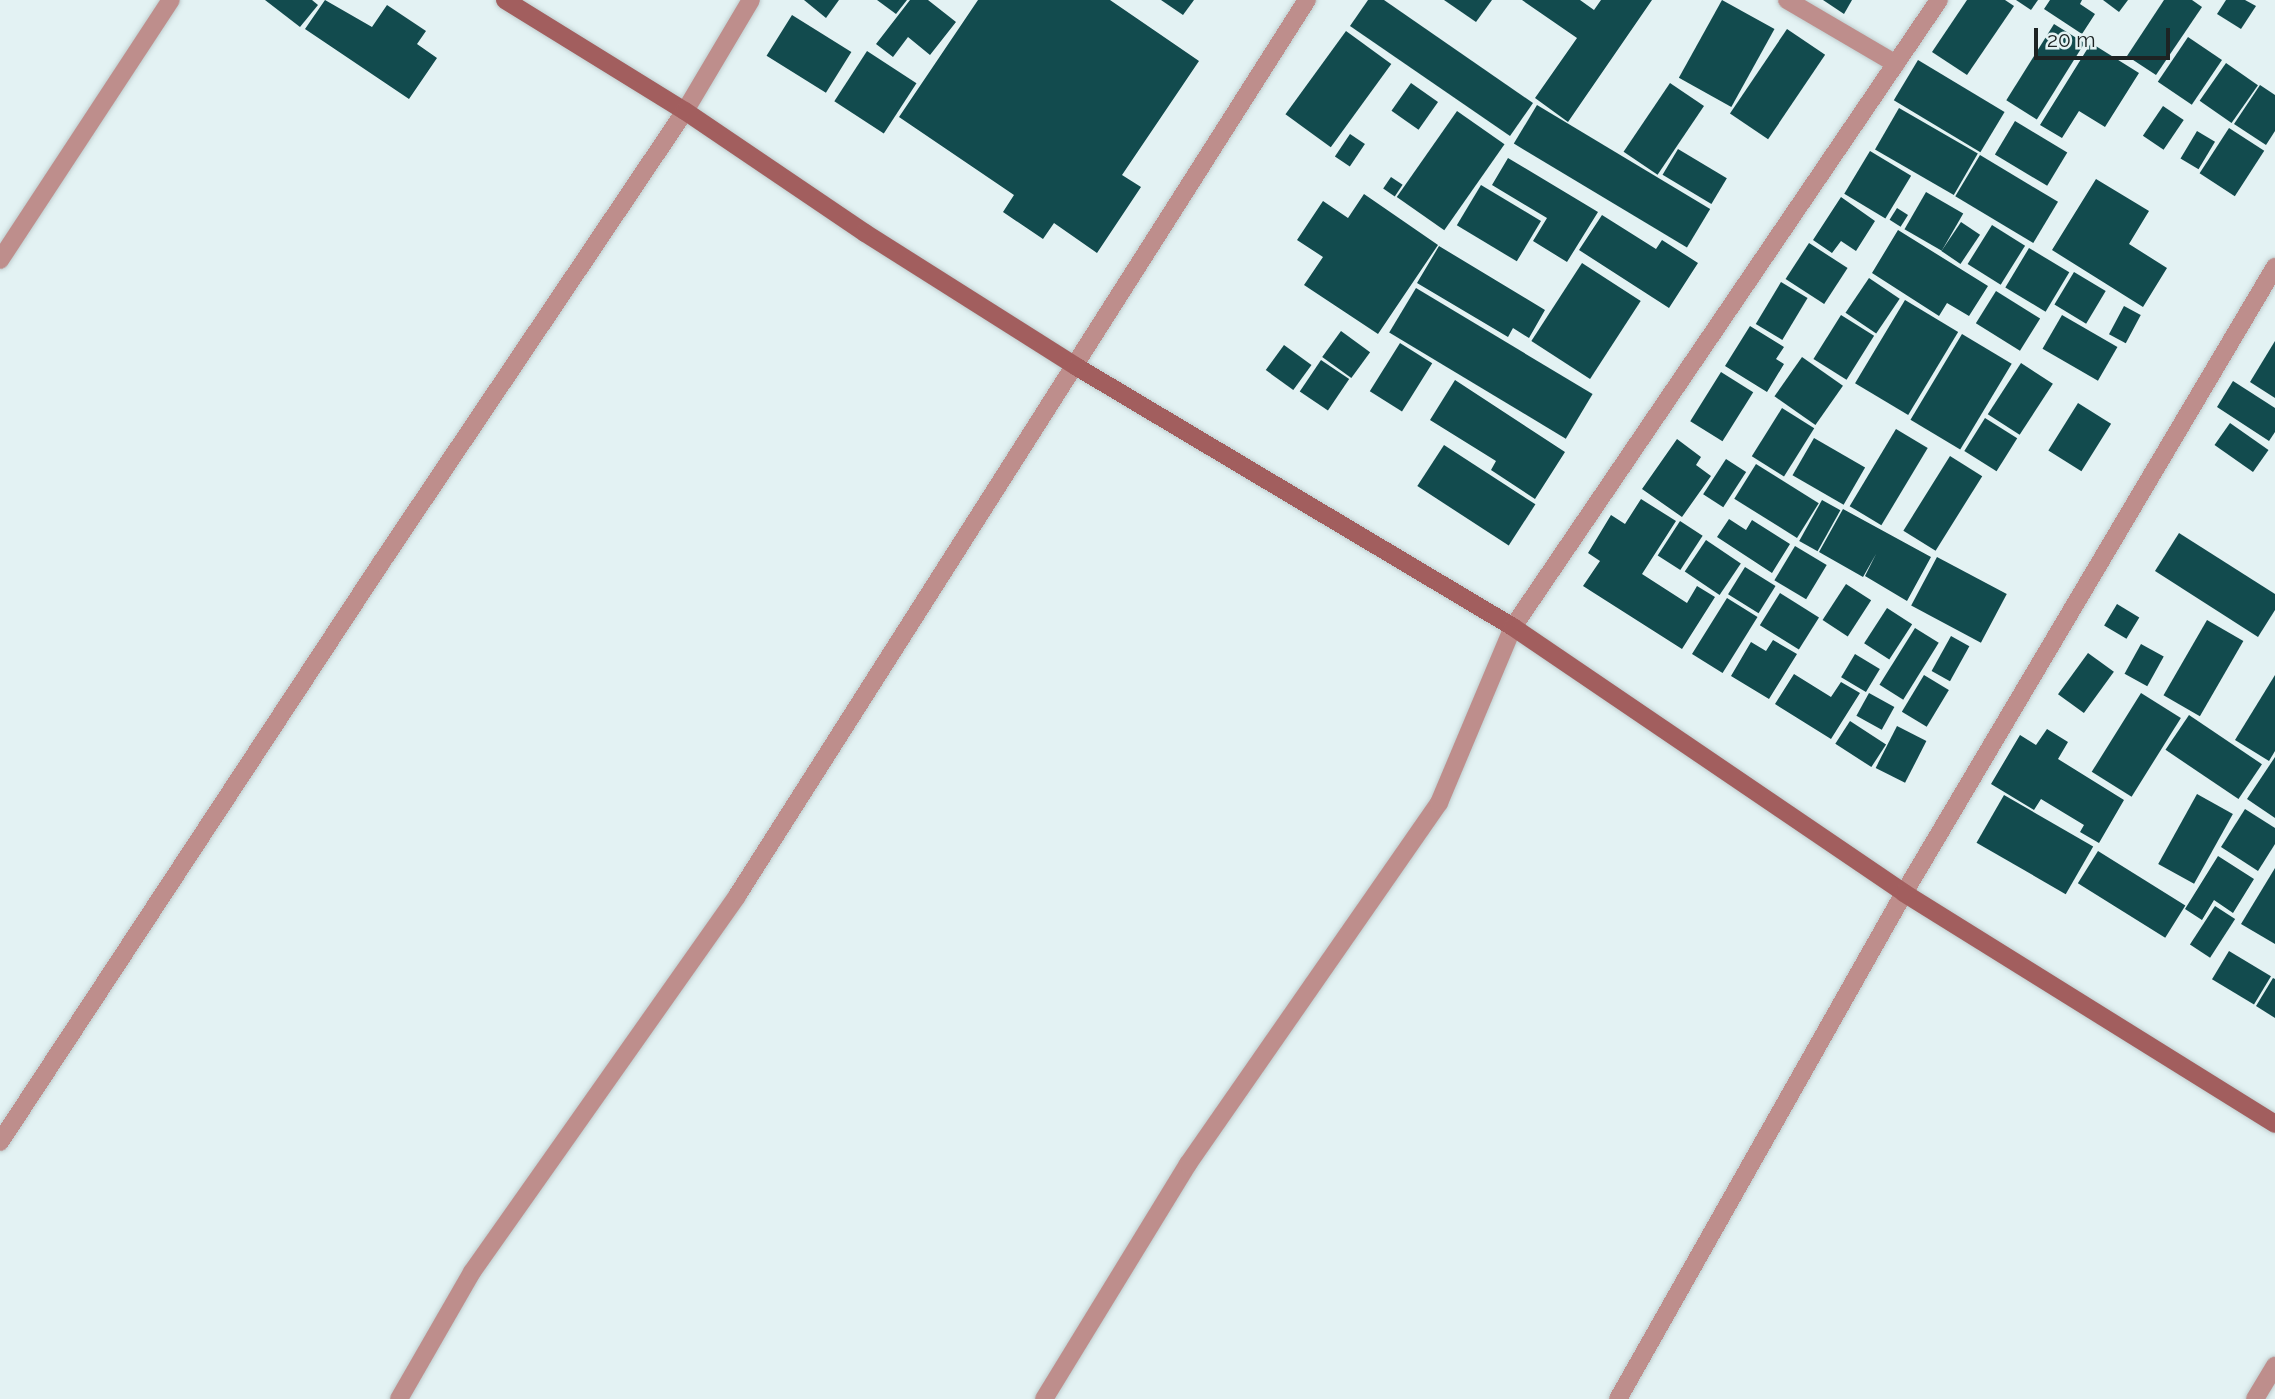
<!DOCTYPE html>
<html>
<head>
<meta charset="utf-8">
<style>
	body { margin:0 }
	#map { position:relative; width:2275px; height:1399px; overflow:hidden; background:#e3f2f3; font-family:Raleway,sans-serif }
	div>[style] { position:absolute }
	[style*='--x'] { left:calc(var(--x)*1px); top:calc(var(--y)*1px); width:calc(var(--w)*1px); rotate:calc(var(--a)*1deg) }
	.building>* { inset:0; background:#124b4e; transform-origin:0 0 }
	.roads { filter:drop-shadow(0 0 2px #bfcdce) drop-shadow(0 0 2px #bfcdce) }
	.street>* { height:18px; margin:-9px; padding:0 9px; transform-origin:9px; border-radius:9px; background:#be8e8c }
	.secondary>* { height:18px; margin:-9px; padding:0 9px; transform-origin:9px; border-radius:9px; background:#a25e5e }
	span { translate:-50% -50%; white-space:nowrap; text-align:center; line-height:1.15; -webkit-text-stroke:7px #e3f2f3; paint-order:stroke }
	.scale { position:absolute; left:2034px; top:28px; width:136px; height:32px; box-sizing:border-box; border:4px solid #1d2323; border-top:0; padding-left:9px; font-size:21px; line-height:24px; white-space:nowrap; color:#1d2323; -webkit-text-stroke:5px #e3f2f3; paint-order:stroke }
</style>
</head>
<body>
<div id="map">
	<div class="building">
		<div style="clip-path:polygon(265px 0,312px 0,318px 5px,300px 27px)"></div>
		<div style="clip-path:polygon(325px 0,372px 27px,387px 5px,426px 31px,417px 44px,437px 58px,409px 99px,305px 29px)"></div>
		<div style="clip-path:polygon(804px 0,839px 0,826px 18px)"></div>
		<div style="clip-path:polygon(877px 0,907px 0,896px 14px)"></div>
		<div style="clip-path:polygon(910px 0,928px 0,956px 22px,930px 55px,908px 37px,893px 57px,876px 44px)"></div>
		<div style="clip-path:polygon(978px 0,1110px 0,1199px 61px,1122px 175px,1141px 187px,1097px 253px,1054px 223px,1043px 239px,1003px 212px,1014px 195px,899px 117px)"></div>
		<div style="clip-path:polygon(1161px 0,1194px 0,1183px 15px)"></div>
		<div style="clip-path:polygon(1368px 0,1384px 0,1533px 103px,1510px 136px,1350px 26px)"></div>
		<div style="clip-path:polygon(1444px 0,1492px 0,1476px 22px)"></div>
		<div style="clip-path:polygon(1522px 0,1580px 0,1594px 10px,1601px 0,1652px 0,1568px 122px,1535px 98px,1577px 38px)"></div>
		<div style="left:1722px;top:0;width:60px;height:89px;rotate:29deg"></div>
		<div style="clip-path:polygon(1823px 0,1852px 0,1844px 14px)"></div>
		<div style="clip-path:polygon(1967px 0,2005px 0,2014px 6px,1967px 75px,1932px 52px)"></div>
		<div style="clip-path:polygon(2016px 0,2038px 0,2031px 10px)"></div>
		<div style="clip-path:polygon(2050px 0,2082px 0,2080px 4px,2095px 14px,2082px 34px,2044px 9px)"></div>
		<div style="clip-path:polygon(2103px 0,2128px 0,2119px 12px)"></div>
		<div style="clip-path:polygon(2164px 0,2192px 0,2202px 7px,2156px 75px,2127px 56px)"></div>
		<div style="clip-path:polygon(2226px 0,2245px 0,2256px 6px,2241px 29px,2217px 14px)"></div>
		<div style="left:792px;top:15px;width:70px;height:48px;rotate:32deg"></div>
		<div style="left:2054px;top:24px;width:36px;height:90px;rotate:32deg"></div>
		<div style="left:1787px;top:29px;width:46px;height:102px;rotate:34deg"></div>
		<div style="left:1346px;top:31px;width:56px;height:103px;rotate:36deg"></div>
		<div style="left:2188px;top:37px;width:41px;height:54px;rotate:34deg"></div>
		<div style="clip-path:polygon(2091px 43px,2139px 73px,2105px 127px,2079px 111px,2062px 138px,2040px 125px)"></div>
		<div style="left:867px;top:51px;width:59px;height:60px;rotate:33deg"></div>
		<div style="left:1918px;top:60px;width:101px;height:47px;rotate:31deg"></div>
		<div style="left:2226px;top:63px;width:39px;height:46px;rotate:35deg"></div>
		<div style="left:1411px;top:83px;width:33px;height:34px;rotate:35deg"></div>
		<div style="left:1670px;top:83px;width:41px;height:83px;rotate:34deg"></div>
		<div style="clip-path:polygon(2260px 85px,2275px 95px,2275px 131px,2266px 145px,2234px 124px)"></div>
		<div style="left:1537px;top:105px;width:202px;height:45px;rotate:31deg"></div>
		<div style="left:2163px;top:106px;width:25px;height:36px;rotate:34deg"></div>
		<div style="left:1899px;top:108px;width:91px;height:48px;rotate:30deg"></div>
		<div style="left:1457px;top:111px;width:58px;height:105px;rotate:35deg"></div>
		<div style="left:2015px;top:121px;width:61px;height:39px;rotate:31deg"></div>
		<div style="left:2229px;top:128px;width:42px;height:54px;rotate:33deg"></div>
		<div style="left:2197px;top:131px;width:21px;height:32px;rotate:31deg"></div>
		<div style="left:1350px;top:134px;width:18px;height:27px;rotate:34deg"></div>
		<div style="left:1678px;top:149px;width:57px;height:30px;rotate:31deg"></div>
		<div style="left:1870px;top:151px;width:48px;height:50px;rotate:31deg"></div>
		<div style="left:1980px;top:155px;width:91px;height:48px;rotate:31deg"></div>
		<div style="clip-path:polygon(1508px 158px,1598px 212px,1567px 262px,1533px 241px,1547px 218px,1492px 185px)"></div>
		<div style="left:1391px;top:177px;width:14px;height:14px;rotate:34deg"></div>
		<div style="clip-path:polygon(2096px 179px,2149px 211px,2129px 244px,2167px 268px,2143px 307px,2052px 250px)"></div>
		<div style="left:1481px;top:185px;width:70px;height:47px;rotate:31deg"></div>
		<div style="left:1926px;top:192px;width:43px;height:43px;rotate:30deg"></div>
		<div style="clip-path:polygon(1364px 194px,1438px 245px,1378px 334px,1304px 285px,1323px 257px,1297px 240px,1323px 201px,1348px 218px)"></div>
		<div style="clip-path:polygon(1841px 197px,1875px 221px,1856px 251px,1841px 241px,1832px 253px,1813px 240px)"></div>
		<div style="left:1897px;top:208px;width:13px;height:14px;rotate:32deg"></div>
		<div style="clip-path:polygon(1602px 215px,1656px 249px,1662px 240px,1698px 263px,1669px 308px,1579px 250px)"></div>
		<div style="left:1961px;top:222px;width:23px;height:35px;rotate:34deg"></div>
		<div style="left:1992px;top:225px;width:39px;height:46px;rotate:32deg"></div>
		<div style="clip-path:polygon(1898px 230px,1988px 286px,1969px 316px,1947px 303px,1939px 316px,1872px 273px)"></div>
		<div style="left:1809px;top:243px;width:46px;height:43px;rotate:33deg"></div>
		<div style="clip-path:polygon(1439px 246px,1545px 310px,1529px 338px,1513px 328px,1508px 337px,1417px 283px)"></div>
		<div style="left:2029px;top:248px;width:47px;height:46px;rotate:31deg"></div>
		<div style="left:1582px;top:263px;width:70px;height:93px;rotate:33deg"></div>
		<div style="left:2074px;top:272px;width:37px;height:38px;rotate:31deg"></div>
		<div style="left:1869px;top:278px;width:37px;height:42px;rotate:34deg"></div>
		<div style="left:1781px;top:282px;width:31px;height:49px;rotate:31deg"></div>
		<div style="left:1416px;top:288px;width:206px;height:52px;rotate:31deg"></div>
		<div style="left:1996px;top:291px;width:52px;height:38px;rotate:32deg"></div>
		<div style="left:1905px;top:300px;width:62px;height:97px;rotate:31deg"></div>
		<div style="left:2124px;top:306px;width:19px;height:32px;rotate:28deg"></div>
		<div style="left:1841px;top:315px;width:39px;height:52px;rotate:32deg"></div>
		<div style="left:2062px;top:315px;width:64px;height:39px;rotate:30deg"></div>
		<div style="clip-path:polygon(1750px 326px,1784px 347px,1776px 359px,1784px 364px,1767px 392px,1725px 366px)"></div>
		<div style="left:1341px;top:331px;width:36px;height:32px;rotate:36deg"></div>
		<div style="left:1962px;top:334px;width:58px;height:100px;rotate:31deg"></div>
		<div style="clip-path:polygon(2275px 341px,2275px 398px,2250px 382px)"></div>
		<div style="left:1400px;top:343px;width:38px;height:57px;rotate:32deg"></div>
		<div style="left:1284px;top:345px;width:34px;height:31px;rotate:36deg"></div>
		<div style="left:1802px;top:357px;width:50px;height:48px;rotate:35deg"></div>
		<div style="left:1321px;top:360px;width:34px;height:38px;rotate:34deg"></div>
		<div style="left:2021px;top:363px;width:38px;height:61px;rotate:33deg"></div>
		<div style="left:1721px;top:372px;width:38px;height:58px;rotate:32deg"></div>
		<div style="clip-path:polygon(1455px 380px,1565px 452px,1535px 499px,1491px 470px,1496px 461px,1430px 420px)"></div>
		<div style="clip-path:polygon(2233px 381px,2275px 408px,2275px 432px,2269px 441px,2217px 407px)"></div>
		<div style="left:2078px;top:403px;width:39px;height:56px;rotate:32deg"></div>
		<div style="left:1782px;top:408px;width:38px;height:57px;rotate:32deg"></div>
		<div style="left:1985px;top:418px;width:38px;height:39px;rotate:32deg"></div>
		<div style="left:2230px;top:423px;width:47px;height:27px;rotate:35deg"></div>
		<div style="left:1896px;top:429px;width:37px;height:90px;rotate:31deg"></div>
		<div style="left:1814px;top:438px;width:59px;height:43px;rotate:30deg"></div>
		<div style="clip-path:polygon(1677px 439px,1701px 457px,1696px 465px,1711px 476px,1682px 517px,1642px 489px)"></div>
		<div style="left:1444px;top:445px;width:109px;height:49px;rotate:33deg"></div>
		<div style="left:1950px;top:456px;width:38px;height:88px;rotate:32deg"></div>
		<div style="left:1726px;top:459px;width:24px;height:42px;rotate:33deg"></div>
		<div style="left:1756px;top:464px;width:74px;height:41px;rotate:32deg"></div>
		<div style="clip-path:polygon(1641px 499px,1676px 521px,1642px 574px,1687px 603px,1697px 586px,1715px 597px,1682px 649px,1583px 586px,1600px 561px,1588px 553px,1611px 515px,1625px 524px)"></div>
		<div style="left:1822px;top:500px;width:21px;height:47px;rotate:29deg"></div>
		<div style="clip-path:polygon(1843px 509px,1931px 557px,1907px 601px,1865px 576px,1876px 554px,1863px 577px,1819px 552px)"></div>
		<div style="clip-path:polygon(1729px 519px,1746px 530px,1752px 520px,1790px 544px,1772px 573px,1717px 537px)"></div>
		<div style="left:1680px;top:521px;width:27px;height:41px;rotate:33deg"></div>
		<div style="clip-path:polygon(2179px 533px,2275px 594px,2275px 610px,2258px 637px,2155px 571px)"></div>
		<div style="left:1706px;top:540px;width:42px;height:38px;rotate:34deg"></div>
		<div style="left:1795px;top:546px;width:37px;height:40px;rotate:31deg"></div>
		<div style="left:1937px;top:557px;width:79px;height:55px;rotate:28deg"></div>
		<div style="left:1745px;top:567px;width:36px;height:32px;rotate:32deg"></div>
		<div style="left:1846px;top:584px;width:30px;height:43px;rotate:33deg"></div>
		<div style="left:1780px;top:593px;width:46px;height:38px;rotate:32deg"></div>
		<div style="left:1727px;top:598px;width:36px;height:66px;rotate:32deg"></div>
		<div style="left:2117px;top:604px;width:26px;height:25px;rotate:31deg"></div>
		<div style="left:1887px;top:608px;width:30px;height:42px;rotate:33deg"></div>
		<div style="left:2207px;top:620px;width:42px;height:87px;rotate:30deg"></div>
		<div style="left:1915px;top:628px;width:28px;height:67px;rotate:32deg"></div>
		<div style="left:1951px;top:636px;width:21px;height:40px;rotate:29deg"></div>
		<div style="clip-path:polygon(1773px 640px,1797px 654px,1769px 699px,1731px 676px,1751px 642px,1766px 651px)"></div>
		<div style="left:2141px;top:644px;width:26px;height:34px;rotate:29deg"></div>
		<div style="left:2088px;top:653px;width:32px;height:51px;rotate:36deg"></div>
		<div style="left:1855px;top:654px;width:29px;height:27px;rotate:31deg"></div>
		<div style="clip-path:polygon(1794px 674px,1831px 697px,1841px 682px,1860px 693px,1831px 739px,1775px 704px)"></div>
		<div style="left:1924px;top:675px;width:29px;height:43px;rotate:31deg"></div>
		<div style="clip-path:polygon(2275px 675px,2275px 751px,2269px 761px,2235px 740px)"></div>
		<div style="left:1869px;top:693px;width:29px;height:26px;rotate:29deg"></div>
		<div style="left:2141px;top:693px;width:47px;height:93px;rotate:32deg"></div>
		<div style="left:2189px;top:715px;width:88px;height:42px;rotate:34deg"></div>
		<div style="left:1850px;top:721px;width:43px;height:27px;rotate:33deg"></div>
		<div style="left:1897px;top:726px;width:33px;height:47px;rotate:27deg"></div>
		<div style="clip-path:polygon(2047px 729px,2068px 742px,2058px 759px,2124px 800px,2099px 843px,2080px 832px,2084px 825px,2041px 799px,2034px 810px,1991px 784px,2020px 735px,2036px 745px)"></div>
		<div style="clip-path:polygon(2275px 757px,2275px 818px,2247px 799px)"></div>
		<div style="left:2197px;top:794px;width:41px;height:80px;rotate:29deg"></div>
		<div style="left:2004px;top:795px;width:103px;height:55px;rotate:30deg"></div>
		<div style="clip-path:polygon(2245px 809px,2275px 828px,2275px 844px,2258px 871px,2221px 847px)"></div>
		<div style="left:2098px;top:851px;width:103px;height:38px;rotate:32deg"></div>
		<div style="clip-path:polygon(2218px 856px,2254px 879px,2233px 913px,2214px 900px,2202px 920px,2185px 909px)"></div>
		<div style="clip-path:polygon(2275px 868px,2275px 944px,2241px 924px)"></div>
		<div style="left:2215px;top:906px;width:24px;height:46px;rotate:33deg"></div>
		<div style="left:2229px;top:951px;width:49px;height:33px;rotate:31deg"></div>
		<div style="clip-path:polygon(2273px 978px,2275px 979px,2275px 1018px,2256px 1006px)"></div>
	</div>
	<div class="roads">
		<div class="street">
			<div style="--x:1787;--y:0;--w:126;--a:30.4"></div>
			<div style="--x:0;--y:260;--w:311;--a:-56.7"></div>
			<div style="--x:0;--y:1142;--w:693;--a:-56.65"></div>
			<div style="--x:381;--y:563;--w:545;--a:-56.08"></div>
			<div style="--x:685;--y:111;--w:129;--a:-59.3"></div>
			<div style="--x:399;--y:1399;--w:146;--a:-60.1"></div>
			<div style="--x:472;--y:1272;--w:460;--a:-54.8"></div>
			<div style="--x:737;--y:896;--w:1062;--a:-57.54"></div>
			<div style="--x:1044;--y:1399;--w:276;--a:-58.5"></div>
			<div style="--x:1188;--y:1164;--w:440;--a:-55.2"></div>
			<div style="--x:1439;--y:803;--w:191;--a:-67.2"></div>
			<div style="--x:1513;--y:627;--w:758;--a:-55.81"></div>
			<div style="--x:1618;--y:1399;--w:581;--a:-60.52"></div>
			<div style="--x:1904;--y:893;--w:728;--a:-59.35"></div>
			<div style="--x:2255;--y:1399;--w:39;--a:-59"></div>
		</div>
		<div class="secondary">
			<div style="--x:505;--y:0;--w:211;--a:31.7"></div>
			<div style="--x:685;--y:111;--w:217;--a:34.1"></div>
			<div style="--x:865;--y:233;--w:251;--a:32.3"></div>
			<div style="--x:1077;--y:367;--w:508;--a:30.81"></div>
			<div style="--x:1513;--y:627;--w:473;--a:34.2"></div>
			<div style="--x:1904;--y:893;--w:437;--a:31.9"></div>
		</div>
	</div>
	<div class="scale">20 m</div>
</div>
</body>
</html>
